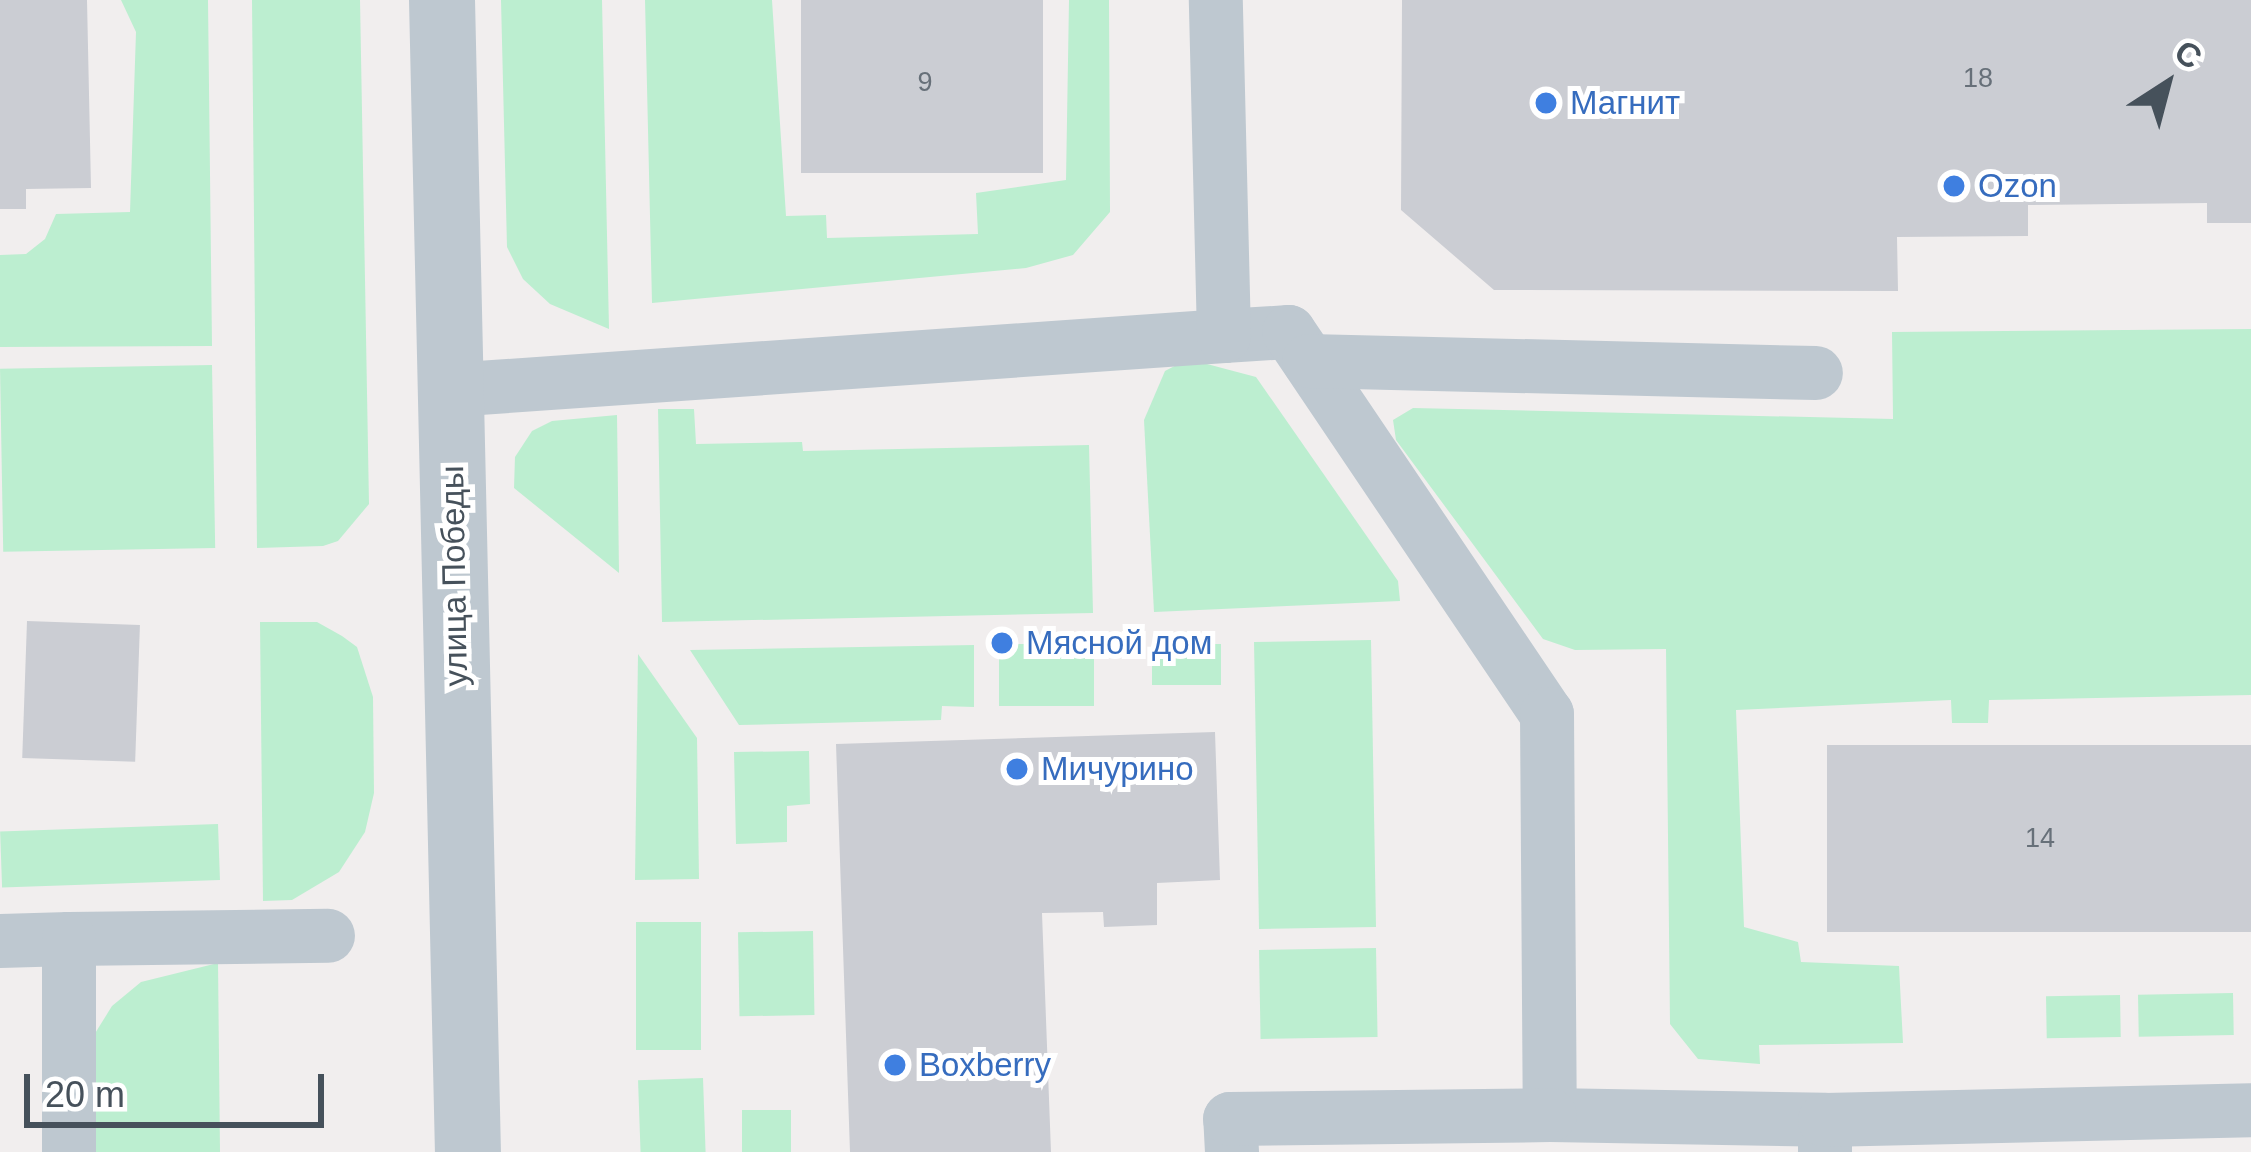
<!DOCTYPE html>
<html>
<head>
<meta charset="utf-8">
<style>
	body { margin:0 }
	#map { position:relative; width:2251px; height:1152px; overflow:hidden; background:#f1eeee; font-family:Arial,sans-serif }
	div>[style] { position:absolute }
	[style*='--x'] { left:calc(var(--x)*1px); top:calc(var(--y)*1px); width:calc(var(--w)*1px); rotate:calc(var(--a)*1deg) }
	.green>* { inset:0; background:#bceed0; transform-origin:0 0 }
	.building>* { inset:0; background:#cbcdd3; transform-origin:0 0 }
	.lane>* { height:54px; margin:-27px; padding:0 27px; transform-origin:27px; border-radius:27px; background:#bec8d0 }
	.street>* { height:66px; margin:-33px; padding:0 33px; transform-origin:33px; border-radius:33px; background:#bec8d0 }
	.dots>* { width:33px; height:33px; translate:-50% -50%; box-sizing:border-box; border:6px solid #fff; border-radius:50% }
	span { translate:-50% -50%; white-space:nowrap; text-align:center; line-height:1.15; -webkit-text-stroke:10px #fff; paint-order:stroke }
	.number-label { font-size:27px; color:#677079 }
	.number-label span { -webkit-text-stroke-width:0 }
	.shop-label { font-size:33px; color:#366cbe }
	.left { translate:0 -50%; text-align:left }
	.street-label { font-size:33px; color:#46515b }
	.north { position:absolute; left:2107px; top:24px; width:120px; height:120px; -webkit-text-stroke:9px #fff; paint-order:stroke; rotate:36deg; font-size:33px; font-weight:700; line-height:48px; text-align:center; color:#46515b }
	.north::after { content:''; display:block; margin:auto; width:42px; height:54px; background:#46515b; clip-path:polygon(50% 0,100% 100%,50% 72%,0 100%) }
	.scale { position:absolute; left:24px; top:1074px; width:300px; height:54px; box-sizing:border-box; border:6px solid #46515b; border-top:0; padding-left:15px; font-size:36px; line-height:42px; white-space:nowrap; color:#46515b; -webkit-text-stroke:9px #fff; paint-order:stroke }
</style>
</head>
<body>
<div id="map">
	<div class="green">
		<div style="clip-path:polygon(121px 0,208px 0,212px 346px,0 347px,0 255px,26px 254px,45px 239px,56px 214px,130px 212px,136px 32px)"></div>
		<div style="clip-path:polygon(252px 0,360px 0,369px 504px,338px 541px,323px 546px,257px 548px)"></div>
		<div style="clip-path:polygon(501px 0,602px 0,609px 329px,550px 304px,523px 279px,507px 247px)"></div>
		<div style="clip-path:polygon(645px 0,772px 0,786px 216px,826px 215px,827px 238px,978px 234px,976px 193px,1066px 180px,1069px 0,1109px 0,1110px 212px,1073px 255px,1026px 268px,652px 303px)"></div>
		<div style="clip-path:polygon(2251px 329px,2251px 695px,1989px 700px,1988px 723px,1952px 723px,1951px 700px,1736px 710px,1744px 927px,1798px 942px,1801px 962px,1899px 966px,1903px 1043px,1759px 1045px,1760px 1064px,1698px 1059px,1670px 1024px,1666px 649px,1575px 650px,1543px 639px,1396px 440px,1393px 420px,1413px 408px,1893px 419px,1892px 332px)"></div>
		<div style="clip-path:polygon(1188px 359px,1256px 377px,1398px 581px,1400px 601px,1154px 612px,1144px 420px,1165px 371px)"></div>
		<div style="left:212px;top:365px;width:183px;height:212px;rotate:89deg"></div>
		<div style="clip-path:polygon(694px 409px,696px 444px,802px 442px,803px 451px,1089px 445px,1093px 613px,662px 622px,658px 409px)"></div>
		<div style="clip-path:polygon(617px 415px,619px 572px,619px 573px,514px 488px,515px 457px,532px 431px,552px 421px)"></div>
		<div style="clip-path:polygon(260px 622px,317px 622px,342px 636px,357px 647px,373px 697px,374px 793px,365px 832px,339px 872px,292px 900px,263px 901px)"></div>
		<div style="left:1371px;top:640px;width:287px;height:117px;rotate:89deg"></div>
		<div style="left:1094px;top:644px;width:62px;height:95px;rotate:90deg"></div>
		<div style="left:1221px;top:644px;width:41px;height:69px;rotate:90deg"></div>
		<div style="clip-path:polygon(974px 645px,974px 707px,942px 706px,941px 720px,739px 725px,690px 650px)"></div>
		<div style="clip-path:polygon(638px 654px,697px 738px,699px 879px,635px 880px)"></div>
		<div style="clip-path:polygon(809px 751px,810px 804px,787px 806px,787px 842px,736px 844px,734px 752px)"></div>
		<div style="left:218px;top:824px;width:56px;height:218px;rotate:88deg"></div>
		<div style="left:701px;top:922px;width:128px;height:65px;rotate:90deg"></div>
		<div style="left:813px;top:931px;width:84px;height:75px;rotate:89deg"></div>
		<div style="left:1376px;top:948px;width:89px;height:117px;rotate:89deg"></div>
		<div style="clip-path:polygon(218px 963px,220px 1152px,82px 1152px,94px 1035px,112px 1006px,141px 982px)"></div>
		<div style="left:2233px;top:993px;width:42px;height:95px;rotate:89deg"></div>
		<div style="left:2120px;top:995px;width:42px;height:74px;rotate:89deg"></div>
		<div style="left:703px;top:1078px;width:74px;height:65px;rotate:88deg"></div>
		<div style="left:791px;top:1110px;width:42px;height:49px;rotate:90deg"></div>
	</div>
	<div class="building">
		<div style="clip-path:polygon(0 0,87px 0,91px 188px,26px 189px,26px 209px,0 209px)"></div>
		<div style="left:801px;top:0;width:242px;height:173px"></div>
		<div style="clip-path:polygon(1402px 0,2251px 0,2251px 223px,2207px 223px,2207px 203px,2028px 205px,2028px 236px,1897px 237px,1898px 291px,1494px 290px,1401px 210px)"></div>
		<div style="left:27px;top:621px;width:113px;height:137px;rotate:2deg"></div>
		<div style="clip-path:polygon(1215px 732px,1220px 880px,1157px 883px,1157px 925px,1104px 927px,1103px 912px,1042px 913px,1051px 1152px,850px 1152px,836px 744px)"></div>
		<div style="left:2251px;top:745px;width:187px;height:424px;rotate:90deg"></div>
	</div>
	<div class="lane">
		<div style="--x:1224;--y:336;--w:65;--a:-3.5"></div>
		<div style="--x:1289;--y:332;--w:461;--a:56"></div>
		<div style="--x:1547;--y:714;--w:401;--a:89.6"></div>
		<div style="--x:1550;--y:1115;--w:275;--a:1"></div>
		<div style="--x:1309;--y:361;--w:507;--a:1.36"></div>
		<div style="--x:450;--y:390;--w:776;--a:-3.99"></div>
		<div style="--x:1224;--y:336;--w:336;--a:-91.4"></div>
		<div style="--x:69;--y:939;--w:259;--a:-0.7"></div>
		<div style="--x:0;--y:941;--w:69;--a:-1.7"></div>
		<div style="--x:69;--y:939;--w:213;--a:90"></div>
		<div style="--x:1232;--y:1152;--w:33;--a:-93"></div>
		<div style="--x:1230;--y:1119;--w:320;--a:-0.7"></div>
		<div style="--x:1825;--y:1152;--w:32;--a:-90"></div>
		<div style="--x:1825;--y:1120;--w:426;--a:-1.3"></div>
	</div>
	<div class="street">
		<div style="--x:442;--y:0;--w:1152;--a:88.71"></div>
	</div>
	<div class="dots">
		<div style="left:1546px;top:103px;background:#3f7fe0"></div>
		<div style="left:1954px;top:186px;background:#3f7fe0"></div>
		<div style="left:1002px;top:643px;background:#3f7fe0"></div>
		<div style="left:1017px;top:769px;background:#3f7fe0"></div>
		<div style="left:895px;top:1065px;background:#3f7fe0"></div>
	</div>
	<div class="number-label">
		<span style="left:1978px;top:79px">18</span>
		<span style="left:925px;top:83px">9</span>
		<span style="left:2040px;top:839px">14</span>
	</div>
	<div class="shop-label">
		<span class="left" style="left:1570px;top:103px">Магнит</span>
		<span class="left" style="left:1978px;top:186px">Ozon</span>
		<span class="left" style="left:1026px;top:643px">Мясной дом</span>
		<span class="left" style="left:1041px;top:769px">Мичурино</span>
		<span class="left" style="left:919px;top:1065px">Boxberry</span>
	</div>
	<div class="street-label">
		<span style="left:454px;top:576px;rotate:-91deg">улица Победы</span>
	</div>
	<div class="north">С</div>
	<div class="scale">20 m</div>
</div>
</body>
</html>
